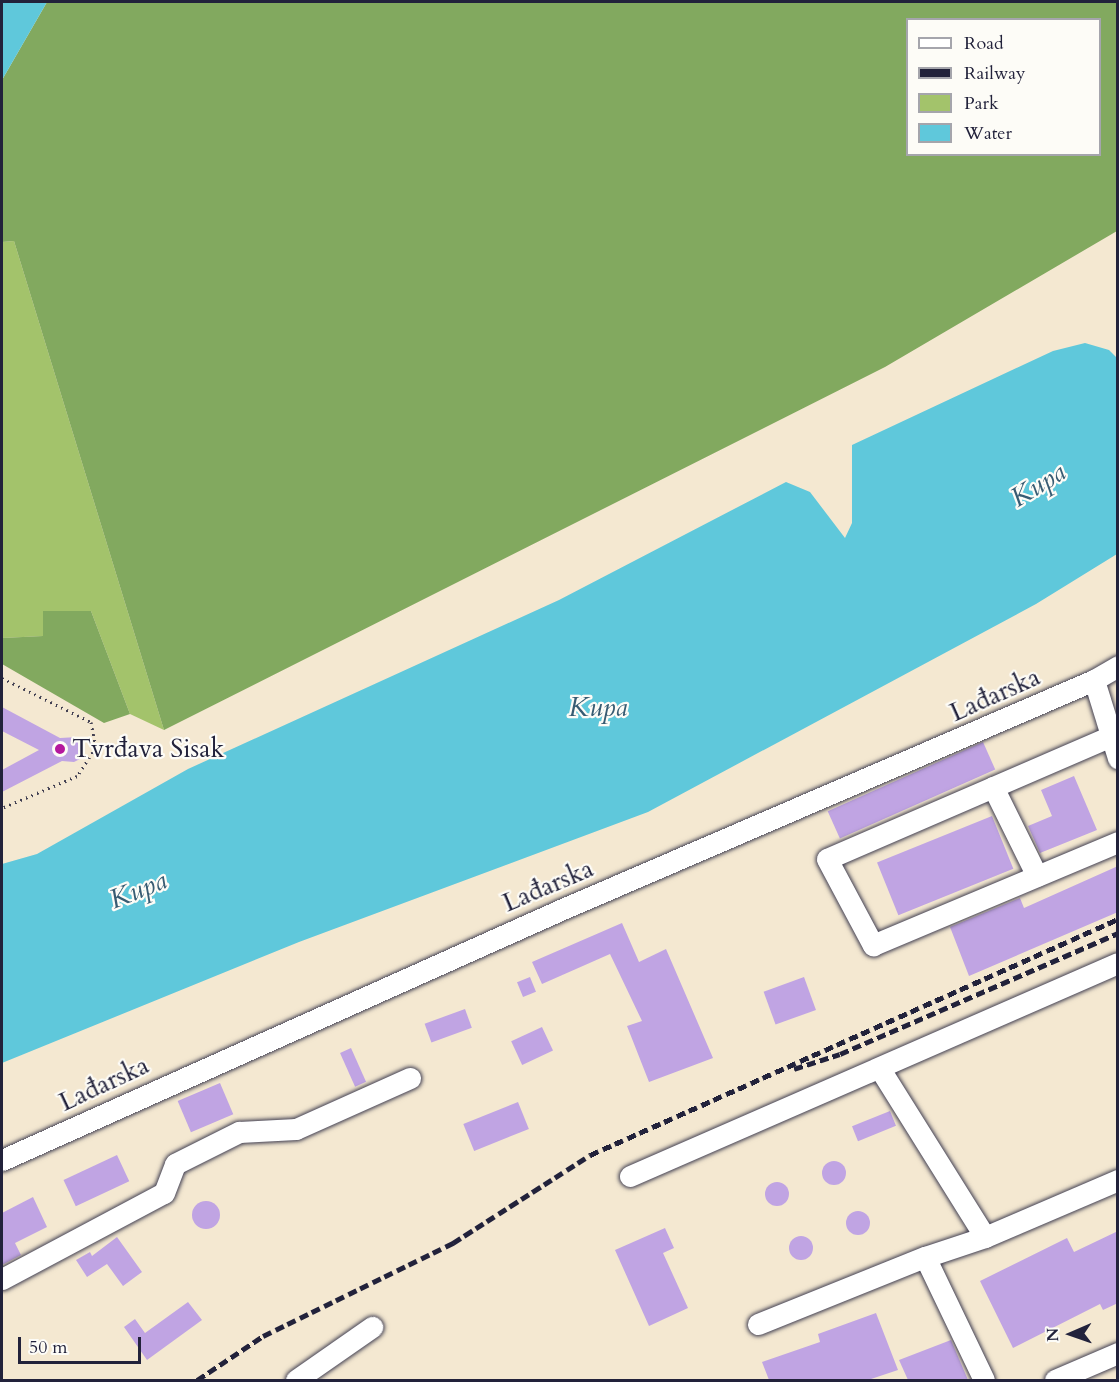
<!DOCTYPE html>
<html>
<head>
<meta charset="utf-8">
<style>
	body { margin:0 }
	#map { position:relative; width:1119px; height:1382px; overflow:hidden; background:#f4e8d1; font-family:Cardo,serif }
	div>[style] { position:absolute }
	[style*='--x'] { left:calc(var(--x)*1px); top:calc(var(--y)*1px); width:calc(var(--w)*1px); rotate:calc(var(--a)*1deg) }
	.green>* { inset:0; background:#a3c36b }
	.forest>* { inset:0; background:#82a95f }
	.water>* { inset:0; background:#5fc8db }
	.building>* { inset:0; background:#c0a4e3; transform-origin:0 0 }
	.round { border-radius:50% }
	.path>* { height:3px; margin-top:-1.5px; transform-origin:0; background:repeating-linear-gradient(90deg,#424052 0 1.5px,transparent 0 6px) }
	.roads { filter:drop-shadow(0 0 2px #424052) drop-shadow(0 0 2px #424052) }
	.minor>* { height:21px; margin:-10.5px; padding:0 10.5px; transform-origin:10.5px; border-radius:10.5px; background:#fff }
	.rail>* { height:4.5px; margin-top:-2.25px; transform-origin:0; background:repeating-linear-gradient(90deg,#22223b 0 9px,transparent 0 13.5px) }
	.dots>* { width:16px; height:16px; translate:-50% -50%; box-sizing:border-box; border:3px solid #fdfcf7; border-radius:50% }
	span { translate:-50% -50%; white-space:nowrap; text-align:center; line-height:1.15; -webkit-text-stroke:4.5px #fdfcf7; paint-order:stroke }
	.street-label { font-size:26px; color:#22223b }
	.poi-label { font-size:26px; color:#22223b }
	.left { translate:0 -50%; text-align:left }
	.water-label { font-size:27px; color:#375c73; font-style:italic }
	.frame { position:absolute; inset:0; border:3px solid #22223b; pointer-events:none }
	.legend { position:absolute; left:906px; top:18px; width:195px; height:138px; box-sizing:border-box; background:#fdfcf7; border:2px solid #a5a5ac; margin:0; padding:8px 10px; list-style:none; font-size:18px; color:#22223b }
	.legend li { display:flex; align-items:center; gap:12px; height:30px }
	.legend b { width:30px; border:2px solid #a5a5ac }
	.north { position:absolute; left:1041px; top:1304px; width:60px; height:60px; -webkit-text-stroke:4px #fdfcf7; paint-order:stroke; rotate:268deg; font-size:16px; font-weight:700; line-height:24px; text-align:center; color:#22223b }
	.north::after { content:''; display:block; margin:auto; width:21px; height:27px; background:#22223b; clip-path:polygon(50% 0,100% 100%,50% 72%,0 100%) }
	.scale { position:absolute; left:18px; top:1337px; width:123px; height:27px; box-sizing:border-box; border:3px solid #22223b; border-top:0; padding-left:8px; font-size:18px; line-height:21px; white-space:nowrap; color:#22223b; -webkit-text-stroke:4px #fdfcf7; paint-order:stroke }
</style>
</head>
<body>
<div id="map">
	<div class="green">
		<div style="clip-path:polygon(14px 241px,164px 730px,130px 714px,91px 611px,44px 611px,44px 636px,2px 638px,2px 242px)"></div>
	</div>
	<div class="forest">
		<div style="clip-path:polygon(evenodd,47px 2px,1117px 2px,1117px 231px,885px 367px,164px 730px,14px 241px,2px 242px,2px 80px,47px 2px,908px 20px,1100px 20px,1100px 154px,908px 154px,908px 20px)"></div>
		<div style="clip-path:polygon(43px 611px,91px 611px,130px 714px,104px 723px,2px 664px,2px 638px,43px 636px)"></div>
	</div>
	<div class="water">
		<div style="clip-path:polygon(2px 2px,47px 2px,2px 80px)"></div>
		<div style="clip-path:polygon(1085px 343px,1109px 350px,1117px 358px,1117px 554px,1036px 604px,648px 812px,299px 942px,2px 1063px,2px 864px,37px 854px,188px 769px,559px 600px,786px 482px,810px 492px,845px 538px,852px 523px,852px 445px,1053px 351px)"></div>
	</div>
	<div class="building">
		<div style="clip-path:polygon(2px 707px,60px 738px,78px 737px,84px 747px,82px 758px,74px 762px,62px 761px,2px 792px,2px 770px,39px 750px,2px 731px)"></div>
		<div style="left:983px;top:742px;width:30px;height:170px;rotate:66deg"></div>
		<div style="clip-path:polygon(1074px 776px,1097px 830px,1040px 853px,1028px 826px,1052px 816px,1041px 790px)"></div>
		<div style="left:992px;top:816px;width:57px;height:124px;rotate:68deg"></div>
		<div style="clip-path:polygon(1118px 866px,1118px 912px,969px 976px,950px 927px,1020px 898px,1024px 908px)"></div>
		<div style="clip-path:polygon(622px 923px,639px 962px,666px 949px,713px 1058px,649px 1082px,627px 1026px,642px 1021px,610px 954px,542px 984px,532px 962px)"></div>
		<div style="left:530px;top:977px;width:16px;height:14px;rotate:68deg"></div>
		<div style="left:804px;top:977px;width:35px;height:43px;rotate:70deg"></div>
		<div style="left:465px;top:1009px;width:20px;height:43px;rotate:70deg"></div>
		<div style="left:542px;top:1027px;width:26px;height:34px;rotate:65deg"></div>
		<div style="left:351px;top:1048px;width:37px;height:12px;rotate:66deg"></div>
		<div style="left:220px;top:1083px;width:34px;height:46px;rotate:67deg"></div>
		<div style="left:518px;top:1102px;width:29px;height:59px;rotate:68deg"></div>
		<div style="left:890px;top:1111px;width:16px;height:41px;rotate:68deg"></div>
		<div style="left:117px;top:1155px;width:29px;height:59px;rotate:65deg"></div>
		<div class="round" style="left:822px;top:1161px;width:24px;height:24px"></div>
		<div class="round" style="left:765px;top:1182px;width:24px;height:24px"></div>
		<div style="clip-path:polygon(33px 1197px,47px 1227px,15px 1243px,21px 1255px,2px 1265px,2px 1213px)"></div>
		<div class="round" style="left:192px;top:1201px;width:28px;height:28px"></div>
		<div class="round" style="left:846px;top:1211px;width:24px;height:24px"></div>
		<div style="clip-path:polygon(665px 1228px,674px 1248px,663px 1253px,688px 1308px,649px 1326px,615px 1250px)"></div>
		<div style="clip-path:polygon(1118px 1231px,1118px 1303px,1103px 1310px,1100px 1304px,1013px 1348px,980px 1281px,1067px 1238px,1074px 1252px)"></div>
		<div class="round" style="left:789px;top:1236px;width:24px;height:24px"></div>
		<div style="clip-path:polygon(117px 1237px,142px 1272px,123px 1286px,107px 1264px,87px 1277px,76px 1260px,90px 1252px,92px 1256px)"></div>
		<div style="clip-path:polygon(188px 1302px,202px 1320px,147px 1360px,124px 1327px,135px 1319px,145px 1333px)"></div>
		<div style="clip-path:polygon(876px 1313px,898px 1370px,868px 1380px,769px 1380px,762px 1362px,820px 1342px,818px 1334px)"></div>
		<div style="clip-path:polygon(951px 1340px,968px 1380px,908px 1380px,899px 1360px)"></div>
	</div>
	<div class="path">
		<div style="--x:2;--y:678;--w:99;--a:26.3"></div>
		<div style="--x:91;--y:722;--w:25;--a:79"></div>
		<div style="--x:96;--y:747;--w:35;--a:123"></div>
		<div style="--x:77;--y:776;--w:82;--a:156.9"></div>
	</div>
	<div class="roads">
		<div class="minor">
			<div style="--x:1094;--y:680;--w:82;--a:72.9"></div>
			<div style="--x:1111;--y:736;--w:309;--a:156.6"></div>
			<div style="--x:827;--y:859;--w:98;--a:61.9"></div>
			<div style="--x:873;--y:945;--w:266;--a:-22.8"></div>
			<div style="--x:993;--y:787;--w:99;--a:63.7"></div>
			<div style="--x:880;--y:1069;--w:198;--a:58"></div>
			<div style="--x:2;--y:1160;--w:609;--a:-24.12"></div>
			<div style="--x:558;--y:911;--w:584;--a:-23.31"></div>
			<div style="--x:1094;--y:680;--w:28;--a:-30"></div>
			<div style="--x:630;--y:1176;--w:532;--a:-23.58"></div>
			<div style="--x:2;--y:1279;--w:183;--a:-28"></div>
			<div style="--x:164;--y:1193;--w:31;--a:-69"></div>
			<div style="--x:175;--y:1164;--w:72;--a:-26.6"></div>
			<div style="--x:239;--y:1132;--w:57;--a:-3"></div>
			<div style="--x:296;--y:1129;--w:125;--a:-24.1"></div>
			<div style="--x:758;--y:1324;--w:180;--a:-21.9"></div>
			<div style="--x:296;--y:1380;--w:93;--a:-34.9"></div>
			<div style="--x:984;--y:1380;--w:136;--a:-115.6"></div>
			<div style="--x:925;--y:1257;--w:63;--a:-18.4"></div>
			<div style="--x:985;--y:1237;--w:145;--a:-23.2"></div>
			<div style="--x:1055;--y:1380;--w:69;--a:-23.2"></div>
		</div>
	</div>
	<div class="rail">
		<div style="--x:794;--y:1069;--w:48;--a:-18.1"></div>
		<div style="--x:840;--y:1054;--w:303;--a:-23.5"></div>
		<div style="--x:197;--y:1380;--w:79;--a:-33.7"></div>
		<div style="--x:263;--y:1336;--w:212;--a:-26.1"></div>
		<div style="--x:453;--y:1243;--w:163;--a:-32.7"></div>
		<div style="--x:590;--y:1155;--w:578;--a:-24.08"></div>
	</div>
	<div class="dots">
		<div style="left:60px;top:749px;background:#b5179e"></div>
	</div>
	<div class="street-label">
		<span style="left:995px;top:695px;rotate:-24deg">Lađarska</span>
		<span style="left:548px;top:886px;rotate:-23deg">Lađarska</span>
		<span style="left:104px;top:1084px;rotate:-25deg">Lađarska</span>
	</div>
	<div class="poi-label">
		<span class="left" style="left:72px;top:749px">Tvrđava Sisak</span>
	</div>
	<div class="water-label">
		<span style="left:1038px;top:485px;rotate:-32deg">Kupa</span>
		<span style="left:598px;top:708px">Kupa</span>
		<span style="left:138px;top:890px;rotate:-22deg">Kupa</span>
	</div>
	<div class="frame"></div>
	<ul class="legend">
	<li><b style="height:8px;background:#fff"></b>Road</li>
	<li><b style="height:8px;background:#22223b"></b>Railway</li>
	<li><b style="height:16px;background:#a3c36b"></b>Park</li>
	<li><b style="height:16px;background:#5fc8db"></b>Water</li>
	</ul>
	<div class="north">N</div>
	<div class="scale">50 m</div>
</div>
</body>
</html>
